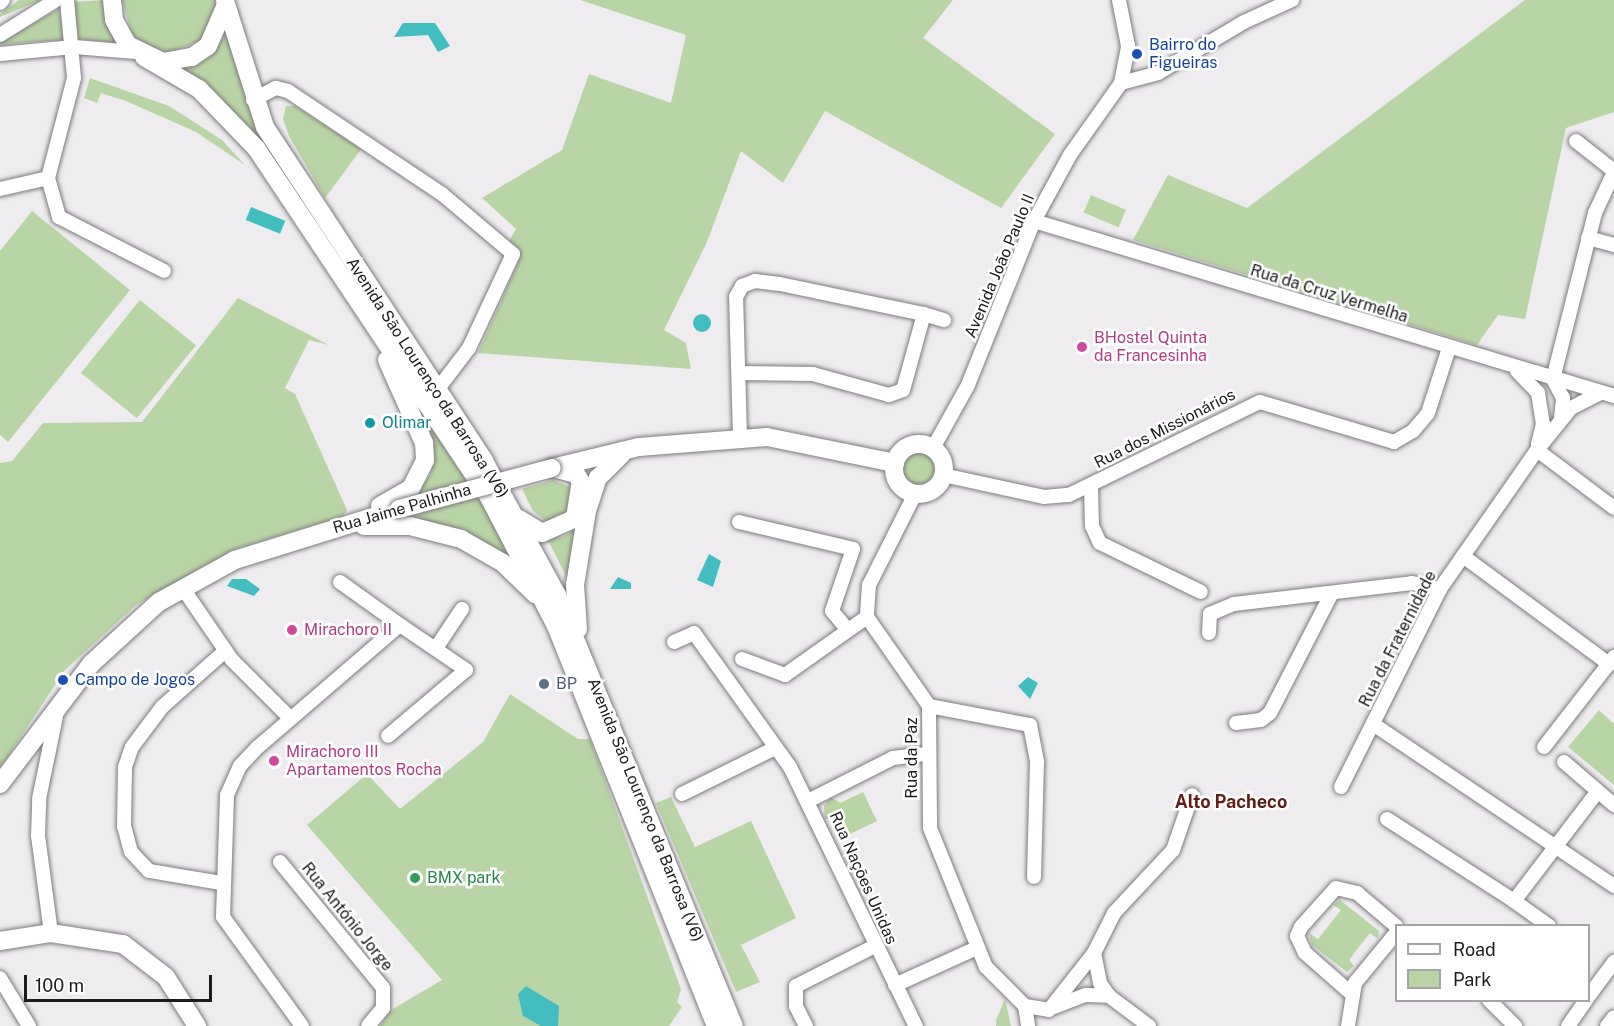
<!DOCTYPE html>
<html>
<head>
<meta charset="utf-8">
<style>
	body { margin:0 }
	#map { position:relative; width:1614px; height:1026px; overflow:hidden; background:#eeecef; font-family:"Public Sans",sans-serif }
	div>[style] { position:absolute }
	[style*='--x'] { left:calc(var(--x)*1px); top:calc(var(--y)*1px); width:calc(var(--w)*1px); rotate:calc(var(--a)*1deg) }
	.green>* { inset:0; background:#bad5a5; transform-origin:0 0 }
	.round { border-radius:50% }
	.water>* { inset:0; background:#42bdc0; transform-origin:0 0 }
	.roads { filter:drop-shadow(0 0 2px #7c7a7c) drop-shadow(0 0 2px #7c7a7c) }
	.street>* { height:14px; margin:-7px; padding:0 7px; transform-origin:7px; border-radius:7px; background:#fff }
	.secondary>* { height:18px; margin:-9px; padding:0 9px; transform-origin:9px; border-radius:9px; background:#fff }
	.secondary>.ring { margin:-9px; padding:0; box-sizing:content-box; background:none; border:18px solid #fff; border-radius:50% }
	.bridges { filter:drop-shadow(0 0 2px #7c7a7c) drop-shadow(0 0 2px #7c7a7c) }
	.secondary-bridge>* { height:18px; margin:-9px; padding:0 9px; transform-origin:9px; border-radius:9px; background:#fff }
	.dots>* { width:16px; height:16px; translate:-50% -50%; box-sizing:border-box; border:3px solid #fff; border-radius:50% }
	span { translate:-50% -50%; white-space:nowrap; text-align:center; line-height:1.15; -webkit-text-stroke:5px #fff; paint-order:stroke }
	.transit-label { font-size:16px; color:#164399 }
	.left { translate:0 -50%; text-align:left }
	.street-label { font-size:16px; color:#1c1b1c }
	.hotel-label { font-size:16px; color:#b23c85 }
	.culture-label { font-size:16px; color:#0d838f }
	.service-label { font-size:16px; color:#4e5e75 }
	.leisure-label { font-size:16px; color:#27864d }
	.neighbourhood-label { font-size:18px; color:#601c16; font-weight:700 }
	.legend { position:absolute; left:1395px; top:924px; width:195px; height:78px; box-sizing:border-box; background:#fff; border:2px solid #a4a4a4; margin:0; padding:8px 10px; list-style:none; font-size:18px; color:#1c1b1c }
	.legend li { display:flex; align-items:center; gap:12px; height:30px }
	.legend b { width:30px; border:2px solid #a4a4a4 }
	.scale { position:absolute; left:24px; top:975px; width:188px; height:27px; box-sizing:border-box; border:3px solid #1c1b1c; border-top:0; padding-left:8px; font-size:18px; line-height:21px; white-space:nowrap; color:#1c1b1c; -webkit-text-stroke:4px #fff; paint-order:stroke }
</style>
</head>
<body>
<div id="map">
	<div class="green">
		<div style="clip-path:polygon(19px 0,41px 0,0 17px,0 14px)"></div>
		<div style="clip-path:polygon(104px 0,116px 43px,79px 39px,73px 2px)"></div>
		<div style="clip-path:polygon(122px 0,215px 0,216px 7px,201px 40px,172px 52px,156px 51px,132px 35px)"></div>
		<div style="clip-path:polygon(580px 0,953px 0,923px 38px,1055px 134px,1001px 208px,825px 111px,783px 183px,741px 151px,707px 242px,664px 330px,686px 343px,691px 369px,478px 353px,518px 263px,508px 243px,516px 229px,482px 198px,562px 150px,589px 74px,671px 103px,686px 35px)"></div>
		<div style="clip-path:polygon(1525px 0,1614px 0,1614px 112px,1566px 128px,1525px 319px,1498px 315px,1477px 345px,1133px 240px,1168px 175px,1247px 208px)"></div>
		<div style="clip-path:polygon(59px 9px,65px 40px,0 44px,0 42px)"></div>
		<div style="clip-path:polygon(227px 33px,250px 107px,479px 465px,573px 652px,267px 151px,177px 68px,192px 66px,213px 52px)"></div>
		<div style="clip-path:polygon(90px 78px,169px 106px,222px 140px,245px 165px,196px 132px,126px 101px,101px 93px,97px 103px,84px 98px)"></div>
		<div style="clip-path:polygon(286px 106px,295px 106px,362px 148px,325px 198px,289px 136px,283px 119px)"></div>
		<div style="left:1091px;top:195px;width:38px;height:19px;rotate:23deg"></div>
		<div style="clip-path:polygon(32px 211px,130px 290px,8px 442px,0 435px,0 251px)"></div>
		<div style="clip-path:polygon(238px 298px,329px 345px,309px 340px,285px 388px,295px 394px,347px 510px,343px 516px,235px 549px,136px 605px,65px 670px,0 768px,0 463px,12px 461px,43px 423px,142px 422px)"></div>
		<div style="left:140px;top:300px;width:72px;height:94px;rotate:39deg"></div>
		<div style="clip-path:polygon(410px 390px,488px 511px,517px 564px,479px 540px,398px 524px,430px 475px,434px 455px)"></div>
		<div class="round" style="left:900px;top:451px;width:36px;height:36px"></div>
		<div style="clip-path:polygon(553px 480px,572px 488px,575px 507px,550px 524px,533px 511px,522px 489px)"></div>
		<div style="clip-path:polygon(582px 526px,571px 586px,547px 538px,563px 537px)"></div>
		<div style="clip-path:polygon(510px 694px,578px 739px,590px 739px,681px 989px,677px 1002px,682px 1007px,669px 1026px,380px 1026px,391px 1010px,442px 980px,307px 825px,367px 774px,400px 809px,483px 742px)"></div>
		<div style="clip-path:polygon(1599px 710px,1614px 724px,1614px 785px,1568px 747px)"></div>
		<div style="clip-path:polygon(863px 792px,877px 821px,844px 837px,834px 818px,825px 819px,824px 806px,831px 797px,840px 803px)"></div>
		<div style="clip-path:polygon(671px 797px,695px 847px,751px 821px,796px 918px,741px 945px,760px 982px,736px 992px,656px 803px)"></div>
		<div style="clip-path:polygon(1340px 900px,1379px 931px,1378px 939px,1370px 933px,1349px 960px,1354px 966px,1347px 972px,1312px 945px,1309px 933px,1318px 939px,1341px 910px,1333px 905px)"></div>
		<div style="clip-path:polygon(1005px 999px,1011px 1026px,996px 1026px,996px 1020px)"></div>
	</div>
	<div class="water">
		<div style="clip-path:polygon(403px 23px,435px 23px,450px 46px,438px 52px,428px 35px,394px 37px)"></div>
		<div style="left:251px;top:207px;width:37px;height:14px;rotate:22deg"></div>
		<div class="round" style="left:693px;top:314px;width:18px;height:18px"></div>
		<div style="clip-path:polygon(709px 554px,721px 561px,713px 587px,697px 580px)"></div>
		<div style="clip-path:polygon(618px 577px,631px 583px,631px 589px,610px 589px)"></div>
		<div style="clip-path:polygon(232px 579px,246px 579px,260px 589px,254px 596px,227px 586px)"></div>
		<div style="clip-path:polygon(1028px 677px,1038px 683px,1030px 699px,1018px 686px)"></div>
		<div style="clip-path:polygon(526px 986px,559px 1006px,558px 1026px,541px 1026px,523px 1016px,518px 994px)"></div>
	</div>
	<div class="roads">
		<div class="street">
			<div style="--x:0;--y:3;--w:4;--a:-45"></div>
			<div style="--x:0;--y:35;--w:66;--a:-32"></div>
			<div style="--x:0;--y:54;--w:74;--a:-5.4"></div>
			<div style="--x:74;--y:47;--w:62;--a:4.6"></div>
			<div style="--x:1121;--y:83;--w:38;--a:-15"></div>
			<div style="--x:1158;--y:73;--w:100;--a:-30.7"></div>
			<div style="--x:1244;--y:22;--w:53;--a:-24.6"></div>
			<div style="--x:253;--y:100;--w:26;--a:-28"></div>
			<div style="--x:276;--y:88;--w:12;--a:14"></div>
			<div style="--x:288;--y:91;--w:185;--a:33.8"></div>
			<div style="--x:442;--y:194;--w:93;--a:40.2"></div>
			<div style="--x:513;--y:254;--w:104;--a:115.1"></div>
			<div style="--x:469;--y:348;--w:53;--a:127.3"></div>
			<div style="--x:1576;--y:141;--w:48;--a:38.3"></div>
			<div style="--x:48;--y:178;--w:103;--a:-75.4"></div>
			<div style="--x:74;--y:78;--w:78;--a:-95.1"></div>
			<div style="--x:0;--y:189;--w:49;--a:-12.9"></div>
			<div style="--x:48;--y:178;--w:41;--a:74.2"></div>
			<div style="--x:59;--y:217;--w:118;--a:27.2"></div>
			<div style="--x:1034;--y:221;--w:606;--a:16.79"></div>
			<div style="--x:1588;--y:238;--w:27;--a:15"></div>
			<div style="--x:924;--y:314;--w:21;--a:17"></div>
			<div style="--x:1517;--y:371;--w:30;--a:46"></div>
			<div style="--x:1538;--y:393;--w:31;--a:81"></div>
			<div style="--x:1543;--y:424;--w:21;--a:104"></div>
			<div style="--x:1561;--y:418;--w:20;--a:-84"></div>
			<div style="--x:1563;--y:398;--w:21;--a:-118"></div>
			<div style="--x:1553;--y:379;--w:171;--a:-75.8"></div>
			<div style="--x:1595;--y:213;--w:45;--a:-65.1"></div>
			<div style="--x:740;--y:437;--w:140;--a:-91.6"></div>
			<div style="--x:736;--y:297;--w:13;--a:-61"></div>
			<div style="--x:742;--y:286;--w:14;--a:-21"></div>
			<div style="--x:755;--y:281;--w:25;--a:7"></div>
			<div style="--x:780;--y:284;--w:147;--a:11.8"></div>
			<div style="--x:924;--y:314;--w:79;--a:105.4"></div>
			<div style="--x:903;--y:390;--w:15;--a:160"></div>
			<div style="--x:889;--y:395;--w:79;--a:-164.6"></div>
			<div style="--x:813;--y:374;--w:72;--a:-179.2"></div>
			<div style="--x:933;--y:448;--w:72;--a:-60.9"></div>
			<div style="--x:968;--y:385;--w:177;--a:-68.1"></div>
			<div style="--x:1034;--y:221;--w:75;--a:-61.4"></div>
			<div style="--x:1070;--y:155;--w:88;--a:-54.7"></div>
			<div style="--x:1121;--y:83;--w:38;--a:-79"></div>
			<div style="--x:1128;--y:46;--w:47;--a:-101.1"></div>
			<div style="--x:1537;--y:450;--w:96;--a:37"></div>
			<div style="--x:943;--y:475;--w:103;--a:12.3"></div>
			<div style="--x:1044;--y:497;--w:25;--a:-5"></div>
			<div style="--x:1069;--y:495;--w:212;--a:-26"></div>
			<div style="--x:1260;--y:402;--w:140;--a:16.6"></div>
			<div style="--x:1394;--y:442;--w:22;--a:-30"></div>
			<div style="--x:1413;--y:431;--w:23;--a:-50"></div>
			<div style="--x:1428;--y:413;--w:68;--a:-72.1"></div>
			<div style="--x:1091;--y:486;--w:40;--a:88.6"></div>
			<div style="--x:1092;--y:526;--w:19;--a:65"></div>
			<div style="--x:1100;--y:543;--w:112;--a:25.9"></div>
			<div style="--x:915;--y:494;--w:102;--a:116.8"></div>
			<div style="--x:869;--y:585;--w:32;--a:94"></div>
			<div style="--x:867;--y:617;--w:108;--a:55.1"></div>
			<div style="--x:929;--y:706;--w:122;--a:89.5"></div>
			<div style="--x:930;--y:828;--w:150;--a:68.1"></div>
			<div style="--x:986;--y:967;--w:55;--a:45"></div>
			<div style="--x:1025;--y:1006;--w:20;--a:81"></div>
			<div style="--x:739;--y:522;--w:117;--a:13.3"></div>
			<div style="--x:853;--y:549;--w:65;--a:108.7"></div>
			<div style="--x:832;--y:611;--w:25;--a:50"></div>
			<div style="--x:1463;--y:556;--w:182;--a:36.5"></div>
			<div style="--x:340;--y:582;--w:74;--a:35.6"></div>
			<div style="--x:182;--y:587;--w:88;--a:55.6"></div>
			<div style="--x:232;--y:660;--w:82;--a:45"></div>
			<div style="--x:1209;--y:633;--w:19;--a:-87"></div>
			<div style="--x:1210;--y:614;--w:26;--a:-23"></div>
			<div style="--x:1234;--y:604;--w:179;--a:-6.7"></div>
			<div style="--x:1412;--y:583;--w:29;--a:12"></div>
			<div style="--x:674;--y:642;--w:22;--a:-24"></div>
			<div style="--x:694;--y:633;--w:165;--a:54.4"></div>
			<div style="--x:790;--y:767;--w:288;--a:64.1"></div>
			<div style="--x:436;--y:648;--w:47;--a:-56.3"></div>
			<div style="--x:742;--y:659;--w:46;--a:20.4"></div>
			<div style="--x:785;--y:675;--w:100;--a:-35.3"></div>
			<div style="--x:929;--y:706;--w:103;--a:10.7"></div>
			<div style="--x:1030;--y:725;--w:38;--a:79"></div>
			<div style="--x:1037;--y:762;--w:115;--a:91.5"></div>
			<div style="--x:1236;--y:723;--w:25;--a:-7"></div>
			<div style="--x:1261;--y:720;--w:11;--a:-38"></div>
			<div style="--x:1270;--y:713;--w:135;--a:-62.7"></div>
			<div style="--x:1373;--y:724;--w:290;--a:33.9"></div>
			<div style="--x:1544;--y:747;--w:114;--a:-52.1"></div>
			<div style="--x:1564;--y:762;--w:66;--a:40.7"></div>
			<div style="--x:1341;--y:787;--w:221;--a:-63.4"></div>
			<div style="--x:1440;--y:589;--w:169;--a:-55.1"></div>
			<div style="--x:1537;--y:450;--w:54;--a:-51"></div>
			<div style="--x:1571;--y:408;--w:33;--a:-27"></div>
			<div style="--x:682;--y:794;--w:104;--a:-26.3"></div>
			<div style="--x:810;--y:800;--w:93;--a:-26.8"></div>
			<div style="--x:893;--y:758;--w:34;--a:-7"></div>
			<div style="--x:1387;--y:819;--w:151;--a:32.8"></div>
			<div style="--x:280;--y:862;--w:163;--a:50.7"></div>
			<div style="--x:383;--y:988;--w:20;--a:90"></div>
			<div style="--x:383;--y:1008;--w:23;--a:130"></div>
			<div style="--x:221;--y:883;--w:73;--a:-170.5"></div>
			<div style="--x:149;--y:871;--w:26;--a:-133"></div>
			<div style="--x:131;--y:852;--w:27;--a:-105"></div>
			<div style="--x:124;--y:826;--w:59;--a:-89"></div>
			<div style="--x:125;--y:767;--w:21;--a:-71"></div>
			<div style="--x:132;--y:747;--w:50;--a:-53.1"></div>
			<div style="--x:162;--y:707;--w:84;--a:-41.6"></div>
			<div style="--x:1549;--y:926;--w:43;--a:-144.5"></div>
			<div style="--x:1514;--y:901;--w:138;--a:-52.6"></div>
			<div style="--x:51;--y:933;--w:98;--a:-97.6"></div>
			<div style="--x:38;--y:836;--w:37;--a:-88"></div>
			<div style="--x:39;--y:799;--w:90;--a:-78.4"></div>
			<div style="--x:0;--y:978;--w:56;--a:58.9"></div>
			<div style="--x:895;--y:985;--w:90;--a:-24.3"></div>
			<div style="--x:1353;--y:995;--w:64;--a:-138.8"></div>
			<div style="--x:1305;--y:953;--w:19;--a:-115"></div>
			<div style="--x:1297;--y:936;--w:10;--a:-66"></div>
			<div style="--x:1301;--y:927;--w:52;--a:-48.1"></div>
			<div style="--x:1336;--y:888;--w:22;--a:13"></div>
			<div style="--x:1357;--y:893;--w:51;--a:40.2"></div>
			<div style="--x:1588;--y:997;--w:44;--a:-53.4"></div>
			<div style="--x:1489;--y:1000;--w:37;--a:45"></div>
			<div style="--x:1025;--y:1006;--w:24;--a:9"></div>
			<div style="--x:1049;--y:1010;--w:73;--a:-51.7"></div>
			<div style="--x:1054;--y:1007;--w:34;--a:-21"></div>
			<div style="--x:1086;--y:995;--w:23;--a:2"></div>
			<div style="--x:302;--y:1026;--w:135;--a:-125.9"></div>
			<div style="--x:223;--y:917;--w:122;--a:-88.1"></div>
			<div style="--x:227;--y:795;--w:32;--a:-66"></div>
			<div style="--x:240;--y:766;--w:26;--a:-47"></div>
			<div style="--x:258;--y:747;--w:187;--a:-40.7"></div>
			<div style="--x:400;--y:625;--w:80;--a:34.3"></div>
			<div style="--x:466;--y:670;--w:102;--a:139.8"></div>
			<div style="--x:806;--y:1026;--w:22;--a:-117"></div>
			<div style="--x:796;--y:1006;--w:20;--a:-90"></div>
			<div style="--x:796;--y:986;--w:89;--a:-26.9"></div>
			<div style="--x:1149;--y:1026;--w:50;--a:-143.1"></div>
			<div style="--x:1109;--y:996;--w:16;--a:-125"></div>
			<div style="--x:1100;--y:983;--w:31;--a:-101"></div>
			<div style="--x:1094;--y:953;--w:45;--a:-63.4"></div>
			<div style="--x:1114;--y:913;--w:86;--a:-46.9"></div>
			<div style="--x:1173;--y:850;--w:58;--a:-70.9"></div>
			<div style="--x:1348;--y:1026;--w:44;--a:-80.8"></div>
			<div style="--x:1355;--y:983;--w:65;--a:-50.6"></div>
			<div style="--x:1568;--y:1026;--w:32;--a:-55"></div>
			<div style="--x:1607;--y:1026;--w:11;--a:-52"></div>
		</div>
		<div class="secondary">
			<div style="--x:112;--y:0;--w:20;--a:84"></div>
			<div style="--x:114;--y:20;--w:29;--a:61"></div>
			<div style="--x:128;--y:45;--w:39;--a:26"></div>
			<div style="--x:163;--y:62;--w:29;--a:-10"></div>
			<div style="--x:192;--y:57;--w:19;--a:-35"></div>
			<div style="--x:208;--y:46;--w:43;--a:-66.4"></div>
			<div style="--x:225;--y:1;--w:132;--a:72.4"></div>
			<div style="--x:265;--y:127;--w:399;--a:56.7"></div>
			<div style="--x:484;--y:461;--w:153;--a:61.4"></div>
			<div style="--x:557;--y:595;--w:466;--a:67.7"></div>
			<div style="--x:144;--y:57;--w:64;--a:30.2"></div>
			<div style="--x:199;--y:89;--w:82;--a:46"></div>
			<div style="--x:256;--y:148;--w:424;--a:56.3"></div>
			<div style="--x:491;--y:501;--w:141;--a:62.5"></div>
			<div style="--x:556;--y:626;--w:431;--a:68.2"></div>
			<div class="ring" style="left:894px;top:444px;width:32px;height:32px"></div>
			<div style="--x:552;--y:468;--w:89;--a:-13.6"></div>
			<div style="--x:639;--y:447;--w:128;--a:-4.5"></div>
			<div style="--x:767;--y:437;--w:131;--a:11.5"></div>
			<div style="--x:380;--y:506;--w:36;--a:-30"></div>
			<div style="--x:411;--y:488;--w:31;--a:-63"></div>
			<div style="--x:425;--y:460;--w:17;--a:-93"></div>
			<div style="--x:424;--y:443;--w:91;--a:-114"></div>
			<div style="--x:519;--y:519;--w:27;--a:31"></div>
			<div style="--x:542;--y:533;--w:36;--a:-24"></div>
			<div style="--x:575;--y:518;--w:36;--a:-81"></div>
			<div style="--x:581;--y:482;--w:9;--a:-122"></div>
			<div style="--x:576;--y:474;--w:23;--a:-165"></div>
			<div style="--x:364;--y:526;--w:46;--a:0"></div>
			<div style="--x:410;--y:526;--w:53;--a:14.3"></div>
			<div style="--x:461;--y:539;--w:48;--a:29.7"></div>
			<div style="--x:503;--y:563;--w:45;--a:44.1"></div>
			<div style="--x:578;--y:629;--w:44;--a:-93.9"></div>
			<div style="--x:575;--y:585;--w:75;--a:-80.8"></div>
			<div style="--x:587;--y:511;--w:35;--a:-72"></div>
			<div style="--x:598;--y:478;--w:34;--a:-45"></div>
			<div style="--x:0;--y:784;--w:151;--a:-52.8"></div>
			<div style="--x:91;--y:664;--w:92;--a:-42.4"></div>
			<div style="--x:159;--y:602;--w:87;--a:-28.9"></div>
			<div style="--x:235;--y:560;--w:172;--a:-17.3"></div>
			<div style="--x:0;--y:941;--w:52;--a:-8.9"></div>
			<div style="--x:51;--y:933;--w:73;--a:8.7"></div>
			<div style="--x:123;--y:944;--w:54;--a:37.5"></div>
			<div style="--x:166;--y:977;--w:58;--a:57.7"></div>
		</div>
	</div>
	<div class="bridges">
		<div class="secondary-bridge">
			<div style="--x:399;--y:509;--w:158;--a:-15"></div>
		</div>
	</div>
	<div class="dots">
		<div style="left:1137px;top:54px;background:#1a4fb4"></div>
		<div style="left:1082px;top:347px;background:#d1479c"></div>
		<div style="left:370px;top:423px;background:#0f9aa8"></div>
		<div style="left:292px;top:630px;background:#d1479c"></div>
		<div style="left:63px;top:680px;background:#1a4fb4"></div>
		<div style="left:544px;top:684px;background:#5c6f8a"></div>
		<div style="left:274px;top:761px;background:#d1479c"></div>
		<div style="left:415px;top:878px;background:#2e9e5b"></div>
	</div>
	<div class="transit-label">
		<span class="left" style="left:1149px;top:54px">Bairro do<br>Figueiras</span>
		<span class="left" style="left:75px;top:680px">Campo de Jogos</span>
	</div>
	<div class="street-label">
		<span style="left:1000px;top:266px;rotate:-67deg">Avenida João Paulo II</span>
		<span style="left:1329px;top:294px;rotate:17deg">Rua da Cruz Vermelha</span>
		<span style="left:427px;top:378px;rotate:57deg">Avenida São Lourenço da Barrosa (V6)</span>
		<span style="left:1165px;top:429px;rotate:-27deg">Rua dos Missionários</span>
		<span style="left:402px;top:509px;rotate:-16deg">Rua Jaime Palhinha</span>
		<span style="left:1398px;top:639px;rotate:-63deg">Rua da Fraternidade</span>
		<span style="left:912px;top:758px;rotate:-90deg">Rua da Paz</span>
		<span style="left:645px;top:810px;rotate:68deg">Avenida São Lourenço da Barrosa (V6)</span>
		<span style="left:863px;top:878px;rotate:66deg">Rua Nações Unidas</span>
		<span style="left:347px;top:917px;rotate:51deg">Rua António Jorge</span>
	</div>
	<div class="hotel-label">
		<span class="left" style="left:1094px;top:347px">BHostel Quinta<br>da Francesinha</span>
		<span class="left" style="left:304px;top:630px">Mirachoro II</span>
		<span class="left" style="left:286px;top:761px">Mirachoro III<br>Apartamentos Rocha</span>
	</div>
	<div class="culture-label">
		<span class="left" style="left:382px;top:423px">Olimar</span>
	</div>
	<div class="service-label">
		<span class="left" style="left:556px;top:684px">BP</span>
	</div>
	<div class="leisure-label">
		<span class="left" style="left:427px;top:878px">BMX park</span>
	</div>
	<div class="neighbourhood-label">
		<span style="left:1231px;top:802px">Alto Pacheco</span>
	</div>
	<ul class="legend">
	<li><b style="height:8px;background:#fff"></b>Road</li>
	<li><b style="height:16px;background:#bad5a5"></b>Park</li>
	</ul>
	<div class="scale">100 m</div>
</div>
</body>
</html>
